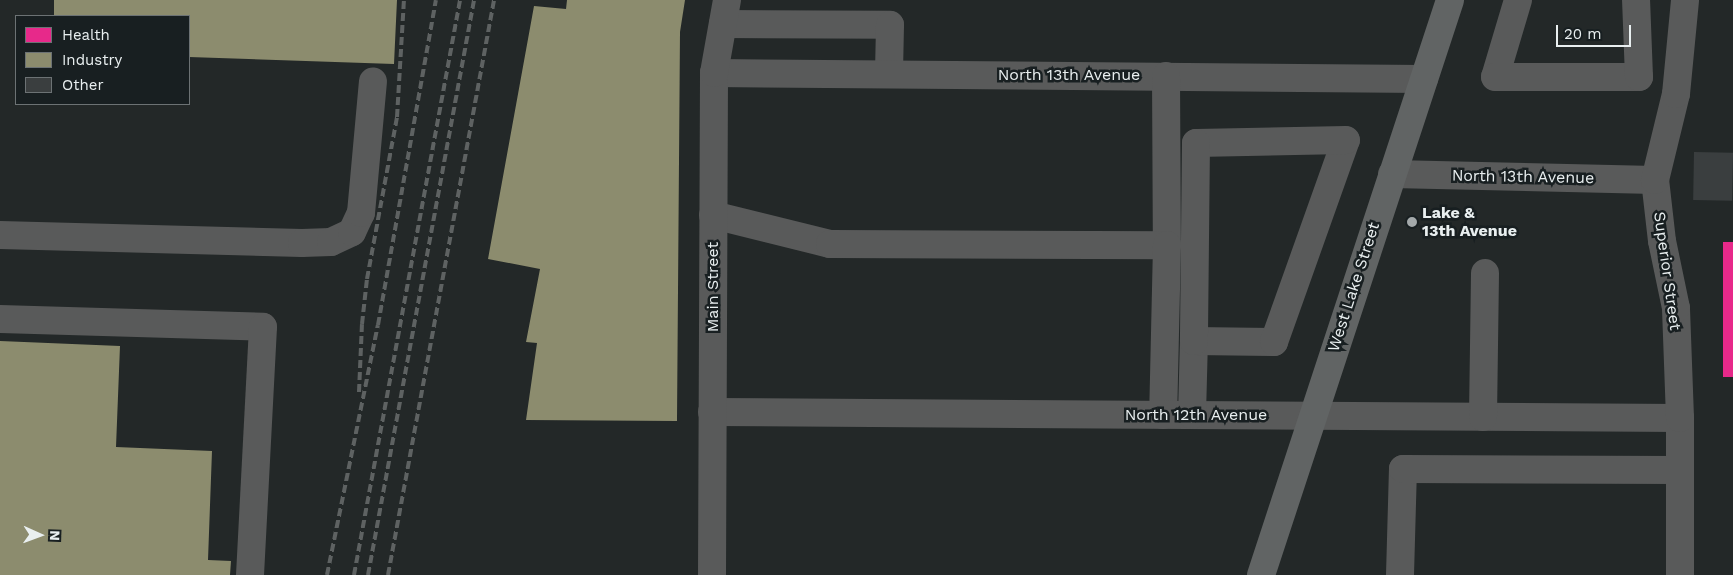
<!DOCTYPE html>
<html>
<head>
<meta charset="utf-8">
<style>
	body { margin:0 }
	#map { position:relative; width:1733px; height:575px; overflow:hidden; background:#232828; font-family:"Work Sans",sans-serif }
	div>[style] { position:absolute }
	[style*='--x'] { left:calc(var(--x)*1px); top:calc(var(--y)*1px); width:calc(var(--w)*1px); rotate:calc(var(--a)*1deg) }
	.health>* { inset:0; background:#e7298a; transform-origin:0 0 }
	.industry>* { inset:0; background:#8c8c6e }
	.building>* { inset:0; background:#3a3e3f; transform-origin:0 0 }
	.minor>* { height:28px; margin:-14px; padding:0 14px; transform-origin:14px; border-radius:14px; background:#595a5a }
	.major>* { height:28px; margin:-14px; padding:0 14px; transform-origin:14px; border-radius:14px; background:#616464 }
	.rail>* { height:4px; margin-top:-2px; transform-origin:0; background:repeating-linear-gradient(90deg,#5e6262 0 8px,transparent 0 12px) }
	.dots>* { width:14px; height:14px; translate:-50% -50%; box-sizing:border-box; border:2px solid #181f21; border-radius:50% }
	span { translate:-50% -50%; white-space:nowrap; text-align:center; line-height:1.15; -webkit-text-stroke:5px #181f21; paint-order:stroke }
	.street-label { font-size:16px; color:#e9eff0 }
	.poi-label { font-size:16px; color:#e9eff0; font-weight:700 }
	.left { translate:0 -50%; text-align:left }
	.legend { position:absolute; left:15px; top:15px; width:175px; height:90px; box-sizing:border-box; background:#181f21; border:1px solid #6c7274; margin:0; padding:6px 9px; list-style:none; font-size:15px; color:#e9eff0 }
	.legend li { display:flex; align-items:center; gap:10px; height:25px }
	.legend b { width:25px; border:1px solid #6c7274 }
	.north { position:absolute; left:15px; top:510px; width:50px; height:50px; -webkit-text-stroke:4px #181f21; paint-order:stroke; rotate:92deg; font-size:14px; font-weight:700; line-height:20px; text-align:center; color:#e9eff0 }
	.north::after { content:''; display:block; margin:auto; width:18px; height:22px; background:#e9eff0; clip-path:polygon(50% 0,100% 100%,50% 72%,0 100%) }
	.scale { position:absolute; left:1556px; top:25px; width:75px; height:22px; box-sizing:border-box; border:2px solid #e9eff0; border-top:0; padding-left:6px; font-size:15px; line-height:18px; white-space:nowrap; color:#e9eff0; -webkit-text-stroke:4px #181f21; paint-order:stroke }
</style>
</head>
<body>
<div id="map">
	<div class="health">
		<div style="left:1723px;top:242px;width:10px;height:135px"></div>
	</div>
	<div class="industry">
		<div style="clip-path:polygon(54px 0,397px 0,394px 64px,189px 57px,189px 16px,54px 16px)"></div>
		<div style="clip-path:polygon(567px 0,685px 0,680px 32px,677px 421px,526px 420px,537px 343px,526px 342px,540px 269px,488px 259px,534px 6px,566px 9px)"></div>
		<div style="clip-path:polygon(0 341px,120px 346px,116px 447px,212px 451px,208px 560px,231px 561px,230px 575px,0 575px)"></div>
	</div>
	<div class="building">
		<div style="left:1694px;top:152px;width:39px;height:48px;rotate:1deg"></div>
	</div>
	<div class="minor">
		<div style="--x:1518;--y:0;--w:80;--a:106.6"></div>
		<div style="--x:1495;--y:77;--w:144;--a:0"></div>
		<div style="--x:1639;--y:77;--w:77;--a:-92.2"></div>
		<div style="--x:723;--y:24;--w:167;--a:0.3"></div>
		<div style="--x:890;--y:25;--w:49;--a:91.2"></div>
		<div style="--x:714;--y:73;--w:710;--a:0.48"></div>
		<div style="--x:1166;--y:76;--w:169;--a:89.7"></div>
		<div style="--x:1392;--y:174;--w:263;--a:1.3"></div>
		<div style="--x:713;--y:215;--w:121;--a:13.9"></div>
		<div style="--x:830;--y:244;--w:337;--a:0.2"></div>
		<div style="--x:1167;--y:245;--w:170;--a:91.3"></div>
		<div style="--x:0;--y:235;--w:302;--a:1.5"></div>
		<div style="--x:302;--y:243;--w:29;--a:-2"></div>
		<div style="--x:331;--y:242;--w:23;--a:-25"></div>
		<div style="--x:352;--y:232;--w:21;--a:-65"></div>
		<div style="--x:361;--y:213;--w:132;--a:-84.8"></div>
		<div style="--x:0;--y:319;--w:263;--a:1.7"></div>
		<div style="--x:263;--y:327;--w:248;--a:93"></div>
		<div style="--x:712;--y:412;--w:968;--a:0.36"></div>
		<div style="--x:1192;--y:415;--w:74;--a:-88.5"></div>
		<div style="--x:1194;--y:341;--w:80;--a:0.7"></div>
		<div style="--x:1274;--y:342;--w:214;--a:-70.4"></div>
		<div style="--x:1346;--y:140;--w:150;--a:178.9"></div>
		<div style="--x:1196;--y:143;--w:198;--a:90.6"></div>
		<div style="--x:1483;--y:417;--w:144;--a:-89.2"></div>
		<div style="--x:712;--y:575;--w:502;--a:-89.77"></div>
		<div style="--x:714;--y:73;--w:74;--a:-79.9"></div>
		<div style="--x:1400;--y:575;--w:106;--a:-88.4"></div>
		<div style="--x:1403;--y:469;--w:277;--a:0.2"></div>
		<div style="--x:1680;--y:575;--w:157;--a:-90"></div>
		<div style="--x:1680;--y:418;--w:110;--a:-92.1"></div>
		<div style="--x:1676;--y:308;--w:68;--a:-101.8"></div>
		<div style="--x:1662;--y:241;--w:61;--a:-96.5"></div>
		<div style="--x:1655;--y:180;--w:89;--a:-76.3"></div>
		<div style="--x:1676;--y:94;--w:94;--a:-84.5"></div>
	</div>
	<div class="major">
		<div style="--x:1261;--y:575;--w:605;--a:-71.8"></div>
	</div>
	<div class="rail">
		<div style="--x:359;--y:392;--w:68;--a:-87.5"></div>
		<div style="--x:362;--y:324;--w:45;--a:-83.7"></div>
		<div style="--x:367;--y:279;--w:165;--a:-79.5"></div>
		<div style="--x:397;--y:117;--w:117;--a:-86.6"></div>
		<div style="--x:327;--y:575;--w:255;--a:-78.5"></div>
		<div style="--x:378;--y:325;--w:330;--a:-79.9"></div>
		<div style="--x:354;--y:575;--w:585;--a:-79.55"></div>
		<div style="--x:368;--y:575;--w:585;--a:-79.55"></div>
		<div style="--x:388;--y:575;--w:585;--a:-79.55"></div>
	</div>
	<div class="dots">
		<div style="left:1412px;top:222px;background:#a4a9aa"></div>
	</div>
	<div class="street-label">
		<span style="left:1069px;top:75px">North 13th Avenue</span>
		<span style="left:1523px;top:177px;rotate:1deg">North 13th Avenue</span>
		<span style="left:1667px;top:271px;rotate:82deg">Superior Street</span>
		<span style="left:713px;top:287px;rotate:-90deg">Main Street</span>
		<span style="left:1354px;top:287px;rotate:-72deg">West Lake Street</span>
		<span style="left:1196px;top:415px">North 12th Avenue</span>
	</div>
	<div class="poi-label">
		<span class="left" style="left:1422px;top:222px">Lake &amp;<br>13th Avenue</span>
	</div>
	<ul class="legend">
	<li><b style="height:14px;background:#e7298a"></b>Health</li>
	<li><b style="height:14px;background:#8c8c6e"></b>Industry</li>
	<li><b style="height:14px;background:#3a3e3f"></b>Other</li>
	</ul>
	<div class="north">N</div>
	<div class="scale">20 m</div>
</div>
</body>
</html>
